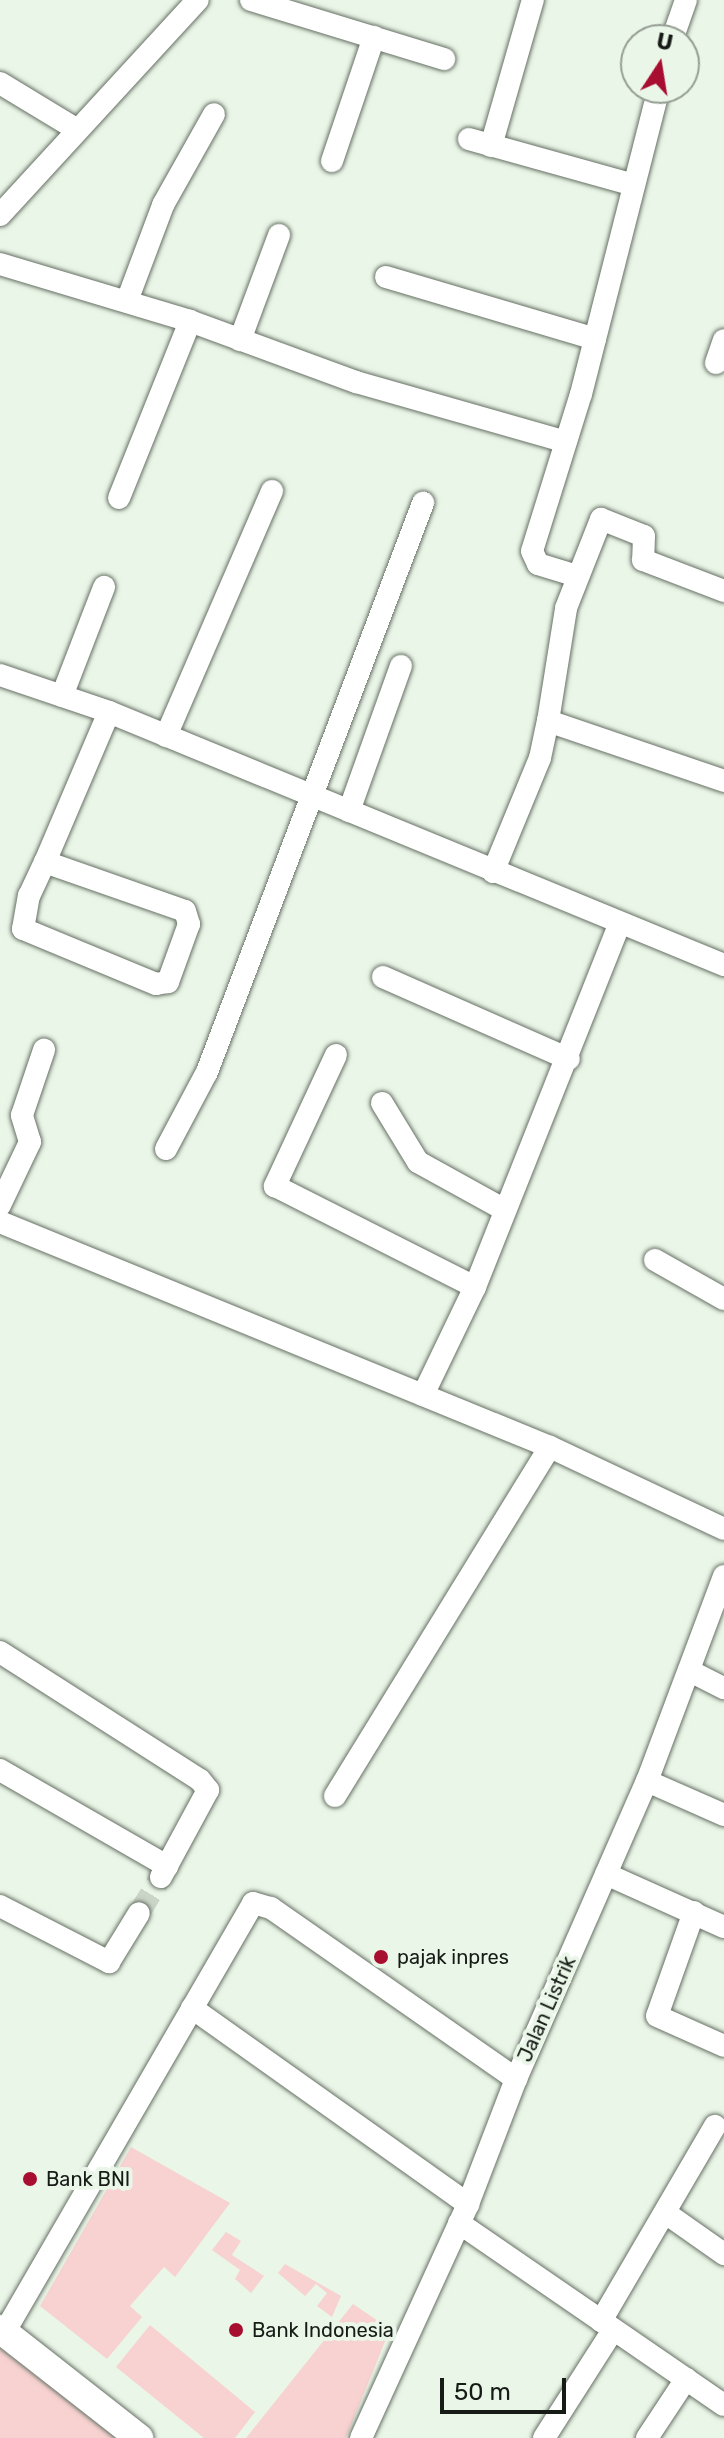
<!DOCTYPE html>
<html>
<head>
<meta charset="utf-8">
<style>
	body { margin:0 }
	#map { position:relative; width:724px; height:2438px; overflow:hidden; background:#eaf6e8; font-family:Rubik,sans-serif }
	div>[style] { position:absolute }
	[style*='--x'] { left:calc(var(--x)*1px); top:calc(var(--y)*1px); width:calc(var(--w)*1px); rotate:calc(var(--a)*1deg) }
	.green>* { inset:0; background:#f7d2d1 }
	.minor-tunnel>* { height:22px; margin-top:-11px; transform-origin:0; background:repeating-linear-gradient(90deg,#cad5c8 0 22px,transparent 0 33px) }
	.roads { filter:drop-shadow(0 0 2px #667064) drop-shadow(0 0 2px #667064) }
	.minor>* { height:22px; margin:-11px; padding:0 11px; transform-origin:11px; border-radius:11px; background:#fff }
	.major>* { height:28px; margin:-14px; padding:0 14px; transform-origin:14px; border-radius:14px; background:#fff }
	.dots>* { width:22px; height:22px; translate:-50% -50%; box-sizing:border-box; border:4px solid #eaf6e8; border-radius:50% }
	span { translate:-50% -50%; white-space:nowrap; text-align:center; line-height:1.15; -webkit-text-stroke:8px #eaf6e8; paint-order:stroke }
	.poi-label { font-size:20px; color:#171b16 }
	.left { translate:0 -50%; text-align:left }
	.street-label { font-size:20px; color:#171b16 }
	.north { position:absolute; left:620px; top:24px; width:80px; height:80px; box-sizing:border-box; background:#eaf6e8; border:2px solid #969e94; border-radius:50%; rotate:12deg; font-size:22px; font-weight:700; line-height:32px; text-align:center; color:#171b16 }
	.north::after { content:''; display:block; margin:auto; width:28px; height:36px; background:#a70e30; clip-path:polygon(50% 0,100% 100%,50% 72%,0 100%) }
	.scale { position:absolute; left:440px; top:2378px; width:126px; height:36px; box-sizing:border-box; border:4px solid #171b16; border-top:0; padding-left:10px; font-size:24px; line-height:28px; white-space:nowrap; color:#171b16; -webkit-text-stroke:6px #eaf6e8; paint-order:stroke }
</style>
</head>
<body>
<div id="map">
	<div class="green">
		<div style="clip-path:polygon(131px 2147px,230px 2203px,175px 2277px,164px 2267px,130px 2306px,142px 2317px,107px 2359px,40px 2306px)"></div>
		<div style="clip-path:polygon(226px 2232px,241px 2241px,232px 2255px,264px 2276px,251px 2293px,235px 2279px,240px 2270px,212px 2250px)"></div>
		<div style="clip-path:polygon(285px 2264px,341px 2296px,332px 2317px,317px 2306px,327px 2293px,316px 2284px,305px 2296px,278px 2273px)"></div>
		<div style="clip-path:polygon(353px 2304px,390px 2329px,346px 2438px,246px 2438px)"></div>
		<div style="clip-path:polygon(150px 2325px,255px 2412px,235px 2438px,204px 2438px,116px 2367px)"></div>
		<div style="clip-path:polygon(0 2348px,66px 2399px,115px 2438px,0 2438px)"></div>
	</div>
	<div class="minor-tunnel">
		<div style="--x:139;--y:1913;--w:42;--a:-58.6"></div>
	</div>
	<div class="roads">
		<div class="minor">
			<div style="--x:251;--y:0;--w:202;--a:17"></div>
			<div style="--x:672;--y:40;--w:42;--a:-70.7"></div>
			<div style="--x:0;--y:83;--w:89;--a:31.2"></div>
			<div style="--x:469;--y:139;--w:171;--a:15.6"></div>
			<div style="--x:491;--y:146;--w:152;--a:-74"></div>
			<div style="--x:332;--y:161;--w:131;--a:-71.3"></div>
			<div style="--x:0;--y:215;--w:292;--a:-47.4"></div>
			<div style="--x:0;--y:264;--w:198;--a:16.7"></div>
			<div style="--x:190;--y:321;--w:177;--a:20.2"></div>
			<div style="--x:356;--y:382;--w:218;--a:15.9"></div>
			<div style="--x:386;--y:277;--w:218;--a:16.5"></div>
			<div style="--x:127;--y:301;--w:103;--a:-69.4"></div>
			<div style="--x:163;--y:205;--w:104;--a:-60.7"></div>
			<div style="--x:240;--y:340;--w:112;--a:-69.6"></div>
			<div style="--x:716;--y:363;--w:24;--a:-71"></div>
			<div style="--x:119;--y:498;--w:191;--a:-68.1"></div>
			<div style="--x:577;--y:576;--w:41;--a:-162.9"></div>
			<div style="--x:538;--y:564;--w:14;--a:-115"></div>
			<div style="--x:532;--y:551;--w:164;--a:-72.7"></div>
			<div style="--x:581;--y:394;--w:316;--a:-75.7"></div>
			<div style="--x:0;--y:675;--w:115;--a:18.7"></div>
			<div style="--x:109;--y:712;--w:665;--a:22.36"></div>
			<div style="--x:62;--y:696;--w:117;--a:-68.9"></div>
			<div style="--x:548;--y:721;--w:114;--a:-80.9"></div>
			<div style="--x:566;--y:608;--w:96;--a:-68.5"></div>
			<div style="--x:601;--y:519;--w:46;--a:21.6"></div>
			<div style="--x:644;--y:536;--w:24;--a:92"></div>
			<div style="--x:643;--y:560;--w:87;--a:20.9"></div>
			<div style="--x:166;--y:736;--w:267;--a:-66.6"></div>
			<div style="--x:349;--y:811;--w:154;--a:-70.3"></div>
			<div style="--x:45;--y:862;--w:148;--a:19.3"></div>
			<div style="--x:185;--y:911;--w:14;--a:73"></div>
			<div style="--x:189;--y:924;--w:62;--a:109.9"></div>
			<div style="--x:168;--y:982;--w:12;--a:171"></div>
			<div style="--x:156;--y:984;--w:144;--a:-157.5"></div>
			<div style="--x:23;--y:929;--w:34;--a:-80"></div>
			<div style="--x:29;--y:896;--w:38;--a:-65"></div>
			<div style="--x:45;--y:862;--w:163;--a:-66.9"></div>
			<div style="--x:493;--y:872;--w:123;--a:-67.6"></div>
			<div style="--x:540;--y:758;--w:38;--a:-78"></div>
			<div style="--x:548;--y:721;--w:186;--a:18.8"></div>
			<div style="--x:383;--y:977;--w:203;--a:23.8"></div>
			<div style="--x:336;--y:1055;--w:145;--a:115"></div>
			<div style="--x:275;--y:1186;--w:224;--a:26.8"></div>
			<div style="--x:382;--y:1103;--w:69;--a:58.6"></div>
			<div style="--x:418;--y:1162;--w:99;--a:28.9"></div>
			<div style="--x:166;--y:1149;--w:87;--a:-62"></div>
			<div style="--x:207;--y:1072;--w:609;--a:-69.21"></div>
			<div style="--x:0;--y:1205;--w:70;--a:-64.5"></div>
			<div style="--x:30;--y:1142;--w:28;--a:-107"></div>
			<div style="--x:22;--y:1115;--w:69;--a:-71.3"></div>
			<div style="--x:0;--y:1222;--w:594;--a:22.25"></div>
			<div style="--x:550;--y:1447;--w:192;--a:25.2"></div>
			<div style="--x:655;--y:1260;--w:79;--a:29.5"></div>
			<div style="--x:423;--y:1395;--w:120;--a:-64.3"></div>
			<div style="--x:475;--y:1287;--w:389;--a:-68.3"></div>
			<div style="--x:0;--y:1652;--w:237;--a:32.6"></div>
			<div style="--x:200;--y:1780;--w:13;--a:51"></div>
			<div style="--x:208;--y:1790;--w:99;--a:118.4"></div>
			<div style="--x:690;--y:1671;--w:38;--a:27"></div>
			<div style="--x:0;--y:1770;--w:193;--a:29.9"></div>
			<div style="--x:647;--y:1781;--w:84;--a:23.8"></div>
			<div style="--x:335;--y:1796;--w:410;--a:-58.4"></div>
			<div style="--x:606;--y:1874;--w:129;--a:24.2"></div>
			<div style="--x:0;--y:1906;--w:123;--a:27.2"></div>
			<div style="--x:109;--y:1962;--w:57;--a:-58.5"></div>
			<div style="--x:694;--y:1912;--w:110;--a:109.6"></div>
			<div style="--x:657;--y:2016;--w:73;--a:24.1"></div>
			<div style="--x:192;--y:2008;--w:339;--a:35.4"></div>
			<div style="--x:667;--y:2214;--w:70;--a:35.1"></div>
			<div style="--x:459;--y:2223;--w:321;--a:34.5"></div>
			<div style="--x:601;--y:2321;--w:226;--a:-59.7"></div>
			<div style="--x:4;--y:2333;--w:497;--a:-59.9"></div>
			<div style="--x:253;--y:1903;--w:19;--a:16"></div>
			<div style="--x:271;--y:1908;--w:299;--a:34.9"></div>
			<div style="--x:361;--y:2438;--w:257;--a:-65.4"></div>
			<div style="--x:468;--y:2204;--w:134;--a:-69"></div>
			<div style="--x:516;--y:2079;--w:326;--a:-66.3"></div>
			<div style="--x:647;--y:1781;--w:219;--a:-69.4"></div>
			<div style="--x:544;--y:2438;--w:128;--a:-57.4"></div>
			<div style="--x:647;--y:2438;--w:71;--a:-56.5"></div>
		</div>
		<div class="major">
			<div style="--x:0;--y:2329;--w:177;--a:38.1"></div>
		</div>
	</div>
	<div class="dots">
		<div style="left:381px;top:1957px;background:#a70e30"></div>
		<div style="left:30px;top:2179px;background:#a70e30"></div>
		<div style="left:236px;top:2330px;background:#a70e30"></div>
	</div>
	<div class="poi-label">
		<span class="left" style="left:397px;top:1957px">pajak inpres</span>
		<span class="left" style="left:46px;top:2179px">Bank BNI</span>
		<span class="left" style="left:252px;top:2330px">Bank Indonesia</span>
	</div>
	<div class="street-label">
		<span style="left:547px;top:2009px;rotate:-66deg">Jalan Listrik</span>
	</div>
	<div class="north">U</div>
	<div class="scale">50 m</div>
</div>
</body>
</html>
